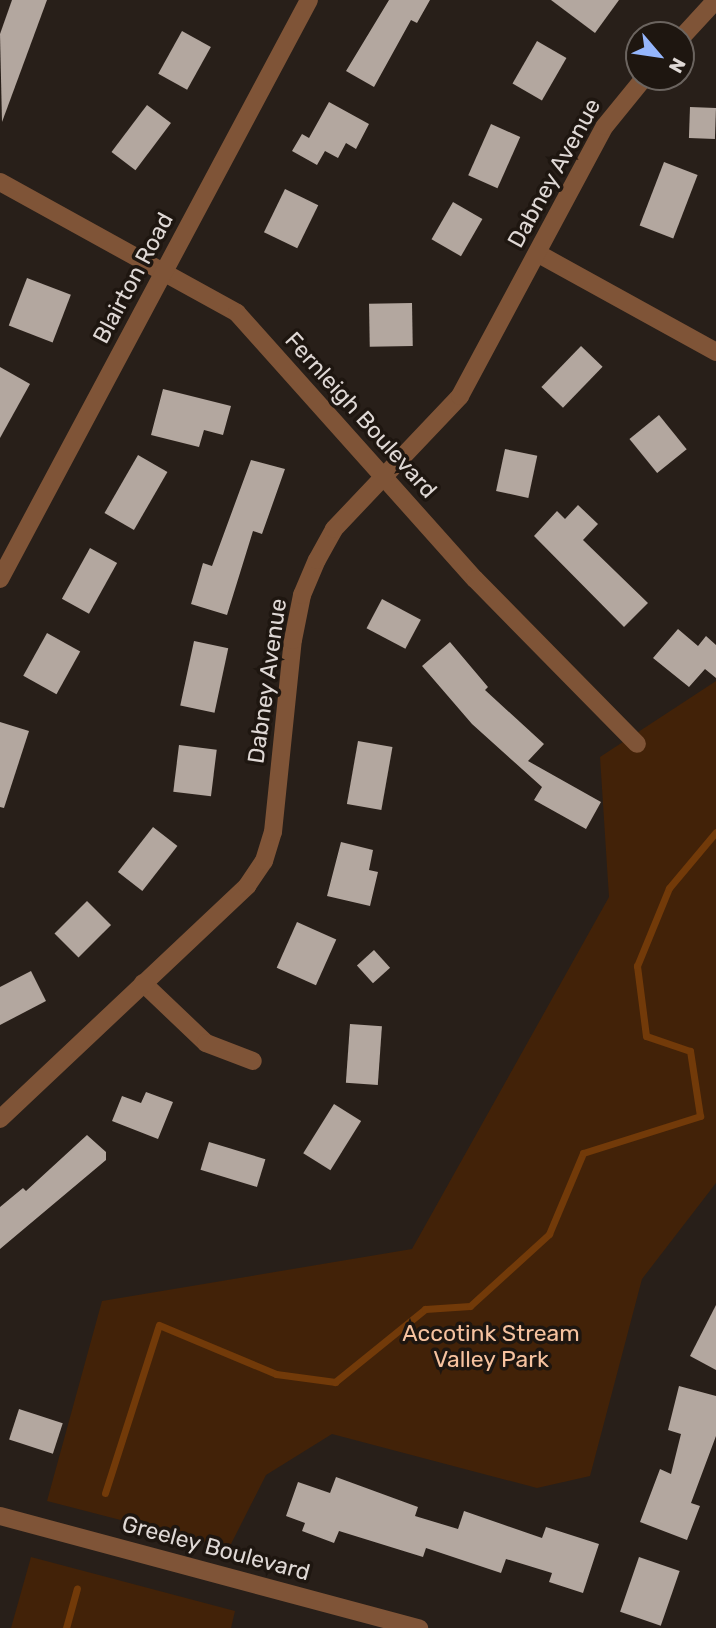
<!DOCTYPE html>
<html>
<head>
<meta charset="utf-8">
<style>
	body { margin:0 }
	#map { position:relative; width:716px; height:1628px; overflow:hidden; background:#281f19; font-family:Rubik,sans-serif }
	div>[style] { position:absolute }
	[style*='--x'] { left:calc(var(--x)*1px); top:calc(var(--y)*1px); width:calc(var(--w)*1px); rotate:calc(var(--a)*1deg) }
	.green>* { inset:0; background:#422208 }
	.stream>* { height:7px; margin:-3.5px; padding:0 3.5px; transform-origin:3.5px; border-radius:3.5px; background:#723a09 }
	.building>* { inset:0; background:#b3a79f; transform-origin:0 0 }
	.minor>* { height:18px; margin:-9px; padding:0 9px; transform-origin:9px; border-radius:9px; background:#7f5437 }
	.tertiary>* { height:18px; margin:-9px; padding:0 9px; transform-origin:9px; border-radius:9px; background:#7f5437 }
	span { translate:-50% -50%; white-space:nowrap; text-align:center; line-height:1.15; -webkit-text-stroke:7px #1e1610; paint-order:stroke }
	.street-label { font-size:23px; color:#dfd8d5 }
	.park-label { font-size:23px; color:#f6c29f }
	.north { position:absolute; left:625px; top:21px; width:70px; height:70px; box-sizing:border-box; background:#1e1610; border:2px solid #6b645f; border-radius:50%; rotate:119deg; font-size:19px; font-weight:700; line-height:28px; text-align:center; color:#dfd8d5 }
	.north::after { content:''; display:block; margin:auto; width:24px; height:32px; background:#95b6fd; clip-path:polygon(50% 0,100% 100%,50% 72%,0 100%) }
</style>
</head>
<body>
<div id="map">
	<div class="green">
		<div style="clip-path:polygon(716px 681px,716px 1183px,642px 1279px,590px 1476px,537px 1488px,332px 1434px,266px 1475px,229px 1548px,47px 1501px,102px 1301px,412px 1249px,609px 897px,600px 757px)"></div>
		<div style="clip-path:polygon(31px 1557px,235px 1611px,231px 1628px,11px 1628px)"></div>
	</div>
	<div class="stream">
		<div style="--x:105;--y:1493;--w:176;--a:-72.2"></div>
		<div style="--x:159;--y:1325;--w:127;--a:22.7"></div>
		<div style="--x:276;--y:1374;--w:60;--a:7.7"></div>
		<div style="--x:335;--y:1382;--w:116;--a:-39"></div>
		<div style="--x:425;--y:1309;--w:45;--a:-3.8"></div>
		<div style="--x:470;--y:1306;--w:107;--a:-42.3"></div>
		<div style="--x:549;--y:1234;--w:88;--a:-67.2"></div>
		<div style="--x:583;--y:1153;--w:123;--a:-17.5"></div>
		<div style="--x:700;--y:1116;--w:66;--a:-98.7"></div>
		<div style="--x:690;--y:1051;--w:46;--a:-161.2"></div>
		<div style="--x:646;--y:1036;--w:71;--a:-97.3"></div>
		<div style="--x:637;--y:966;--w:84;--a:-67.7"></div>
		<div style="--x:669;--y:888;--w:73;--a:-50"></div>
		<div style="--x:66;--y:1628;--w:41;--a:-74.6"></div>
	</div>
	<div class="building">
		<div style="clip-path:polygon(12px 0,47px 0,2px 122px,0 34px)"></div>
		<div style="clip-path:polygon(389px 0,430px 0,417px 23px,411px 20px,374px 87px,346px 71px)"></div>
		<div style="clip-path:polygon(551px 0,619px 0,595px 33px)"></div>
		<div style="left:182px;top:31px;width:33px;height:49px;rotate:29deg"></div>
		<div style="left:537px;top:41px;width:34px;height:49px;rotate:30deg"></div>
		<div style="clip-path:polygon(329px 102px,369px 124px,356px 149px,346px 143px,338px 158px,325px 151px,317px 165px,292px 151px,302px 134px,309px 138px)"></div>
		<div style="left:147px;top:105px;width:30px;height:59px;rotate:37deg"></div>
		<div style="left:690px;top:107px;width:26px;height:31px;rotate:2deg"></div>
		<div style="left:491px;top:124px;width:32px;height:56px;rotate:24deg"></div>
		<div style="left:664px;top:162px;width:36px;height:68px;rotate:21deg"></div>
		<div style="left:285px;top:189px;width:37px;height:48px;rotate:26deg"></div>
		<div style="left:453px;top:202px;width:34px;height:43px;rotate:30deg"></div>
		<div style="left:27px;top:278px;width:47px;height:51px;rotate:21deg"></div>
		<div style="left:412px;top:303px;width:43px;height:43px;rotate:89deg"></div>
		<div style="left:581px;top:346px;width:30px;height:57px;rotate:44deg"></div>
		<div style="clip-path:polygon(0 367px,30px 384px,0 438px)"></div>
		<div style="clip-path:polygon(163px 389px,231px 406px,223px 435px,204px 430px,199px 447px,151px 435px)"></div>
		<div style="left:659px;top:415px;width:44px;height:38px;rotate:51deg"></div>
		<div style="left:505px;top:449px;width:33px;height:43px;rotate:12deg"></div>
		<div style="left:138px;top:455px;width:34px;height:67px;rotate:30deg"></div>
		<div style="clip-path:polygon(251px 460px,285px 469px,262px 534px,253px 531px,227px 615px,191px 604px,203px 563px,212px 566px)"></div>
		<div style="clip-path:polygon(578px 505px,598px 524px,583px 540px,648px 603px,624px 627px,534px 536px,557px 511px,565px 519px)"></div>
		<div style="left:90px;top:548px;width:31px;height:58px;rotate:29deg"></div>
		<div style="left:382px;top:599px;width:44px;height:33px;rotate:28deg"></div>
		<div style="clip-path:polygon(678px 629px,698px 646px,706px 636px,716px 645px,716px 678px,705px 669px,689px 687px,653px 658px)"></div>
		<div style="left:47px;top:633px;width:38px;height:49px;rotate:29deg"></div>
		<div style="left:194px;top:641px;width:35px;height:66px;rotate:12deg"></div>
		<div style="clip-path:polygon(450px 642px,488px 687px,485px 690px,544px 744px,528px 761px,601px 802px,586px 829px,534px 800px,542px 787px,472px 724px,422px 666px)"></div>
		<div style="clip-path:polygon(0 722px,29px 731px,4px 808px,0 807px)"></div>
		<div style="left:358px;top:741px;width:35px;height:64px;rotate:10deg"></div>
		<div style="left:179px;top:745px;width:38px;height:47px;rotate:7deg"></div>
		<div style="left:153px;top:827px;width:31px;height:57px;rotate:38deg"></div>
		<div style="clip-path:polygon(341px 842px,373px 850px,369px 870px,378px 872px,370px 906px,327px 896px)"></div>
		<div style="left:87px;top:901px;width:34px;height:46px;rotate:45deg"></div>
		<div style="left:297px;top:922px;width:43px;height:50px;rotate:24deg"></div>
		<div style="left:374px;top:950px;width:24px;height:23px;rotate:48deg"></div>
		<div style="clip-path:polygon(31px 971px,46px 1001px,0 1025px,0 987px)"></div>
		<div style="left:350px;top:1024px;width:32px;height:59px;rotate:4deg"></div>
		<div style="clip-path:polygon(146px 1092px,173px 1102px,158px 1139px,112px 1121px,122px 1096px,141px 1103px)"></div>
		<div style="left:334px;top:1104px;width:32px;height:58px;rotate:32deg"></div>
		<div style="clip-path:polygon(87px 1135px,106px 1152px,106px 1160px,0 1249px,0 1207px,23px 1188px,26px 1191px)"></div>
		<div style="left:209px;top:1142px;width:59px;height:29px;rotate:17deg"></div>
		<div style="clip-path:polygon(716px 1305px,716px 1370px,690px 1356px)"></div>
		<div style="clip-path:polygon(679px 1386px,716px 1396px,716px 1436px,691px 1503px,700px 1506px,687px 1540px,640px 1522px,660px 1469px,671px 1474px,681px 1434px,668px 1430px)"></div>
		<div style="left:19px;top:1409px;width:46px;height:32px;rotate:18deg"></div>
		<div style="clip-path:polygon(336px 1477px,418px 1507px,415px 1516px,458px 1529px,464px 1511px,542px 1538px,546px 1527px,599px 1544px,583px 1593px,549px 1582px,552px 1573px,506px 1559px,501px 1573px,426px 1548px,423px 1557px,339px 1531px,334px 1543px,302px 1531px,305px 1523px,286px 1516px,298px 1482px,330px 1493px)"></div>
		<div style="left:639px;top:1557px;width:43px;height:58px;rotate:19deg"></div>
	</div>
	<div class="minor">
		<div style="--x:681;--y:38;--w:52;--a:-47.4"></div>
		<div style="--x:0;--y:182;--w:271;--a:28.9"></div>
		<div style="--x:237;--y:313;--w:357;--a:48.2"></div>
		<div style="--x:475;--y:579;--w:231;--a:45.5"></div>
		<div style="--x:537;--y:253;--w:205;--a:28.9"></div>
		<div style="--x:0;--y:579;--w:656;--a:-61.91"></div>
		<div style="--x:143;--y:983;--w:87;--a:43.6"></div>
		<div style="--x:206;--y:1043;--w:50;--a:21"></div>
		<div style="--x:0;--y:1119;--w:340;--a:-43.3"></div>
		<div style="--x:247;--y:886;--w:30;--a:-56"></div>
		<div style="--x:264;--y:861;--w:30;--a:-73"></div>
		<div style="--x:273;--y:832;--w:193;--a:-84.1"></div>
		<div style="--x:293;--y:640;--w:46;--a:-78.7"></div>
		<div style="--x:302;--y:595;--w:38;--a:-67"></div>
		<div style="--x:317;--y:560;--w:35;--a:-61"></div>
		<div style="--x:334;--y:529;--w:183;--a:-46.5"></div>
		<div style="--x:460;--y:396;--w:306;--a:-61.8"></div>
		<div style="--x:605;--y:126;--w:63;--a:-50.8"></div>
	</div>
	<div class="tertiary">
		<div style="--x:0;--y:1516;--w:434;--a:15"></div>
	</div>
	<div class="street-label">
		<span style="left:554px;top:173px;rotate:-61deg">Dabney Avenue</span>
		<span style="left:133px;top:278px;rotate:-62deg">Blairton Road</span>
		<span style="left:361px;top:415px;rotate:48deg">Fernleigh Boulevard</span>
		<span style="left:267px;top:681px;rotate:-82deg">Dabney Avenue</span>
		<span style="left:216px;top:1548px;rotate:15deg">Greeley Boulevard</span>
	</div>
	<div class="park-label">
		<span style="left:491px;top:1346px">Accotink Stream<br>Valley Park</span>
	</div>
	<div class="north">N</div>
</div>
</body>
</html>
